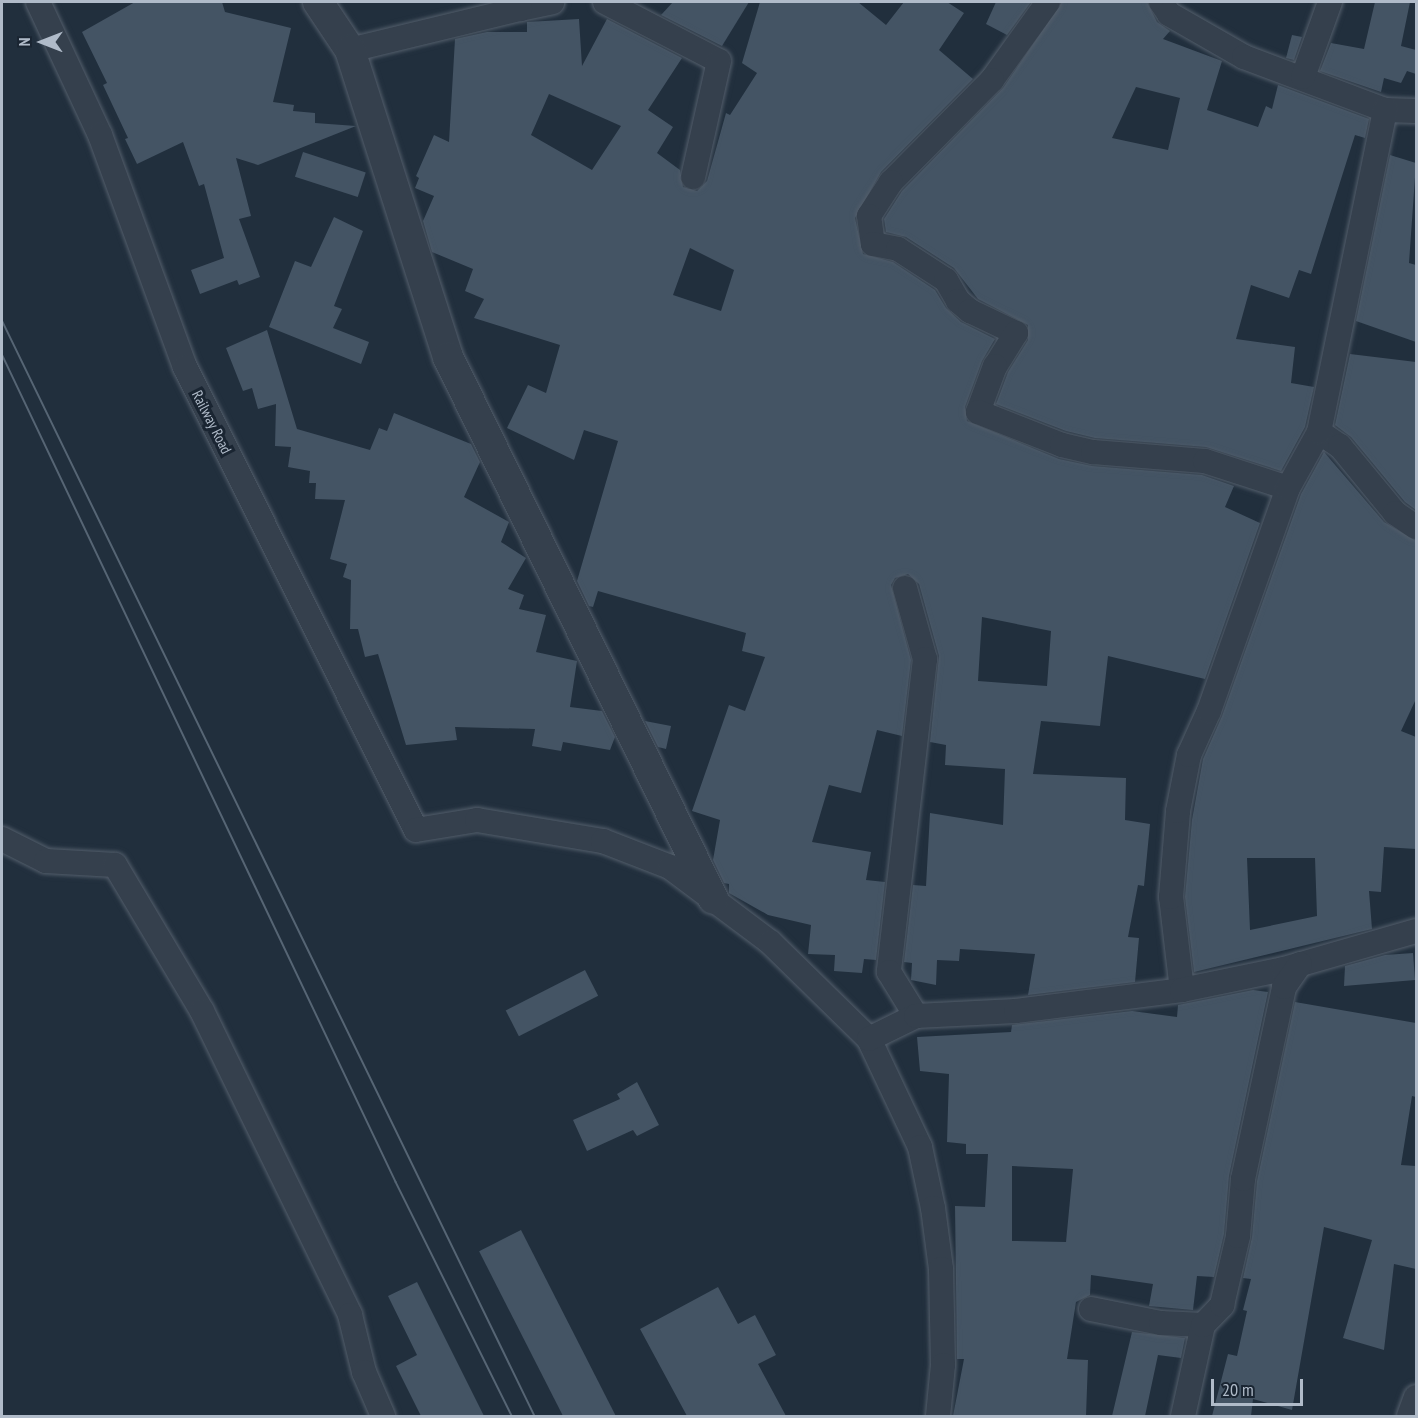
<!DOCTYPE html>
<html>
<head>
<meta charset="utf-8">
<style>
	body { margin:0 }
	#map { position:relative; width:1418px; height:1418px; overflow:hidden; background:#212f3d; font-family:"PT Sans Narrow",sans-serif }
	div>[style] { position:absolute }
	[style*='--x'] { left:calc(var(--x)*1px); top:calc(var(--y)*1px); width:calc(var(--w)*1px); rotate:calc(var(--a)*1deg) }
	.building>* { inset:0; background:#445464; transform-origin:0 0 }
	.roads { filter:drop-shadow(0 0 2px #535e6b) drop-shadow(0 0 2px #535e6b) }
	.minor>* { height:24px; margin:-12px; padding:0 12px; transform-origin:12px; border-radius:12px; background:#35404d }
	.tertiary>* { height:30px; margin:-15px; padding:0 15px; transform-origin:15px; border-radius:15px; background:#35404d }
	.tram>* { height:1.5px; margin:-0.75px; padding:0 0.75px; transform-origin:0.75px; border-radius:0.75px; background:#566574 }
	span { translate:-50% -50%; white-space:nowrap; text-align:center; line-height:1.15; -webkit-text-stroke:6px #1a2532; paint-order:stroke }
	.street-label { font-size:15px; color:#b0bbc9 }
	.frame { position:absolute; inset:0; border:3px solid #b0bbc9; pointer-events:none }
	.north { position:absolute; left:12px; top:12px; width:60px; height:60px; -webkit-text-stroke:4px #1a2532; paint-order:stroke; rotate:270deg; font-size:16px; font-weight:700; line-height:24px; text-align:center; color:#b0bbc9 }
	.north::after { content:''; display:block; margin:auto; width:21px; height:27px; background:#b0bbc9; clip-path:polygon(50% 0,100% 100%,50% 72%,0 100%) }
	.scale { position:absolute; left:1211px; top:1379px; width:92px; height:27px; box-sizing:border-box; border:3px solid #b0bbc9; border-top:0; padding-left:8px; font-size:18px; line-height:21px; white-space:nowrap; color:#b0bbc9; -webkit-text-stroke:4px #1a2532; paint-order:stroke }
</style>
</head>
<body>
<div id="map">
	<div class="building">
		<div style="clip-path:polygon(135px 2px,222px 2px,225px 12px,291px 28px,273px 102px,294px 105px,293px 111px,315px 113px,315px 123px,356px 126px,258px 165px,236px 158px,251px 216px,239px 219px,260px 277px,239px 285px,237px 280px,200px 294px,191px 270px,224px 258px,204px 184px,199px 186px,183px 142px,137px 164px,125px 139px,128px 138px,103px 85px,107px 83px,82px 32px)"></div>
		<div style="clip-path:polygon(673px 2px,749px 2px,722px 46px,661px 15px)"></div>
		<div style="clip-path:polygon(evenodd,760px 2px,858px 2px,886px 25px,904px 2px,947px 2px,964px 13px,939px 50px,973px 79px,881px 172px,855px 218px,863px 254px,893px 262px,935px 290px,946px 308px,961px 322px,995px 339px,982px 361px,965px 407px,967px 421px,1059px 459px,1092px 466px,1202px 475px,1234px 486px,1225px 507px,1260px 523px,1205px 679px,1108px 656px,1100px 726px,1041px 721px,1033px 774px,1126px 778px,1125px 820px,1150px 824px,1144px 886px,1138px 885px,1128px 937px,1139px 938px,1135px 982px,1028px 995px,1035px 954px,960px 949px,959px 961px,937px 960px,936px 985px,911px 980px,912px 963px,904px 962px,913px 885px,926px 886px,930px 813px,1003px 825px,1005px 769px,945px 765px,946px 745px,930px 742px,939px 656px,919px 584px,908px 574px,895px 578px,891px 585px,911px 660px,902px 736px,877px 730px,861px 793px,829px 785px,812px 842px,871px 852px,866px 880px,885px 882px,876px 960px,864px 959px,862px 973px,834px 971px,835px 955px,808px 954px,811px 925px,768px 915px,729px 893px,729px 884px,724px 883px,713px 860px,720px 820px,692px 811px,729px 705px,745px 711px,765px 657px,742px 651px,746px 633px,598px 591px,593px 607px,589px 606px,577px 581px,618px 441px,584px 430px,574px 460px,507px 428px,528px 385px,546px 393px,560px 345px,474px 318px,484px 299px,465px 291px,473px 269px,432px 252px,423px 221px,434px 196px,415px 188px,419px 178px,416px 176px,434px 135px,449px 142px,455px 39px,487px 32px,527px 32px,527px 22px,579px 19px,582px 66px,607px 19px,682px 58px,648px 110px,673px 127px,657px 153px,680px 170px,683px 187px,697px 191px,707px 181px,726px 113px,730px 115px,757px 73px,742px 63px,760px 2px,549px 94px,621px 126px,592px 170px,531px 135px,549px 94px,760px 2px,690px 248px,734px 270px,721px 311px,673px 295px,690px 248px,760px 2px,982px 617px,1051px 631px,1047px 686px,978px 681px,982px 617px)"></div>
		<div style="clip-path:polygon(996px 2px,1031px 2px,1007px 35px,986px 24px)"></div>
		<div style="clip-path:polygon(evenodd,1062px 2px,1147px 2px,1157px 22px,1170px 31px,1163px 39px,1222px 61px,1207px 110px,1258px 127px,1266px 106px,1272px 109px,1278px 85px,1369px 119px,1365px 138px,1355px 135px,1311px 274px,1299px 270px,1289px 298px,1251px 285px,1236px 339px,1295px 347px,1291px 383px,1314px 387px,1305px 427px,1281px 471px,1206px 447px,1095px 438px,1066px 431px,996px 404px,1008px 372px,1028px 340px,1028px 325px,978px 299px,954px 268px,906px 237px,886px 232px,884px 219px,902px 191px,1003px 88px,1062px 2px,1136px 87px,1180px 98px,1168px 150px,1112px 138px,1136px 87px)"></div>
		<div style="clip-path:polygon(1375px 2px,1410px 2px,1401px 46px,1416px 50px,1416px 74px,1407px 71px,1401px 83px,1384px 78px,1381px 92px,1320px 71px,1331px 43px,1364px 49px)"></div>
		<div style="clip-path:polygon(1292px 35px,1302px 37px,1294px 60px,1286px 58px)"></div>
		<div style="left:303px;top:152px;width:66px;height:26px;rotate:18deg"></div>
		<div style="clip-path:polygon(1390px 155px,1416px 163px,1409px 263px,1416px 265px,1416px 342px,1356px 321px)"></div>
		<div style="clip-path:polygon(334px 217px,363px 231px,334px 306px,342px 309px,333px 328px,369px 342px,361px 364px,269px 327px,295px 261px,311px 267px)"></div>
		<div style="clip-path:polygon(267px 330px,297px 429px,370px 450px,379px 428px,387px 431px,394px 413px,471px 444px,480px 462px,464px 497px,509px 522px,501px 542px,526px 558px,508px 589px,524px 595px,519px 609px,546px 615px,536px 652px,577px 661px,570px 707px,602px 711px,615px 737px,610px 750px,563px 742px,561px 751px,532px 746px,535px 729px,455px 727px,457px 740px,406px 745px,378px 654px,365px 657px,358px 629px,350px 629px,351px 580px,343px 577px,347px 564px,330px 559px,345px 500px,315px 499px,316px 483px,309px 483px,310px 471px,288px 467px,291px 447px,275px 446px,276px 404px,258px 409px,252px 388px,243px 391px,226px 348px)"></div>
		<div style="clip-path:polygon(1350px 354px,1416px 362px,1416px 510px,1405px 502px,1351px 437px,1335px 425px)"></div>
		<div style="clip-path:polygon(evenodd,1324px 452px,1384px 522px,1416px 541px,1416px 699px,1401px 731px,1416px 737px,1416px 849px,1384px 847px,1381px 892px,1369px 891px,1372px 929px,1194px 972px,1185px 897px,1192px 820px,1203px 759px,1222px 716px,1301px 494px,1324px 452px,1247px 858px,1315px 858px,1317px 916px,1250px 930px,1247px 858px)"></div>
		<div style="clip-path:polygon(645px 721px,671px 726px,666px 749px,658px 747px)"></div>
		<div style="clip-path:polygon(1413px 953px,1415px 980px,1344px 986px,1345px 966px,1385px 955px)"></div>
		<div style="left:585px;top:970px;width:29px;height:89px;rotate:63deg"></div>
		<div style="clip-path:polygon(evenodd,1253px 990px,1268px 992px,1229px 1176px,1224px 1234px,1214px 1277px,1197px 1276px,1193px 1310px,1149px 1306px,1153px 1284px,1091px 1275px,1090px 1295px,1076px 1302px,1067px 1359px,1088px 1360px,1086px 1416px,953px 1416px,964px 1359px,957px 1359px,955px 1206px,985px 1207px,988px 1154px,966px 1154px,966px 1144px,947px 1142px,949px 1074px,920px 1071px,917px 1037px,1011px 1032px,1012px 1025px,1132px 1011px,1177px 1017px,1178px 1005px,1253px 990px,1012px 1166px,1073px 1169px,1066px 1242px,1012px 1241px,1012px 1166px)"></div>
		<div style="clip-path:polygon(1295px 1002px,1416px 1023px,1416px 1097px,1412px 1096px,1401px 1165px,1416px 1166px,1416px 1269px,1394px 1264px,1384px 1350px,1343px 1338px,1372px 1240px,1324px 1227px,1292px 1410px,1253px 1399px,1251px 1416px,1212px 1416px,1228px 1354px,1237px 1356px,1247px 1311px,1243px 1310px,1251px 1279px,1243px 1278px,1252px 1237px,1257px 1181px)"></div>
		<div style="clip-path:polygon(637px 1082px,659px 1125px,637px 1136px,633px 1130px,587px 1151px,573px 1120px,620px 1099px,617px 1094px)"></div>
		<div style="left:521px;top:1230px;width:208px;height:47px;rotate:63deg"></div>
		<div style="clip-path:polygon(417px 1282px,484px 1416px,421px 1416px,396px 1366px,417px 1355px,388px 1296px)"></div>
		<div style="clip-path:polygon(718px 1287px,738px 1324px,755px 1315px,776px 1355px,758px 1364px,786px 1416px,687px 1416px,640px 1329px)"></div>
		<div style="clip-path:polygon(1132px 1332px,1185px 1338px,1181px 1358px,1158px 1355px,1145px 1416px,1112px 1416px)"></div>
	</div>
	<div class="roads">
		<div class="minor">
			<div style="--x:38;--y:2;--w:147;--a:65"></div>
			<div style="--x:100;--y:135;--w:247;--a:69.9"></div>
			<div style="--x:185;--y:367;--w:517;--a:63.48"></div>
			<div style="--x:416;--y:830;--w:62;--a:-9.3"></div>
			<div style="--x:477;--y:820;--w:128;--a:9.5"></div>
			<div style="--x:603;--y:841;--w:72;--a:21.2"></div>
			<div style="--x:670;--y:867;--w:125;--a:36.9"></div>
			<div style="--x:770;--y:942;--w:139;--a:44.4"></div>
			<div style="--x:869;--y:1039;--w:119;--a:64.7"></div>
			<div style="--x:920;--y:1147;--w:62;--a:78"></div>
			<div style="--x:933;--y:1208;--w:62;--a:82.5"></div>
			<div style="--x:941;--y:1269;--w:96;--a:88.8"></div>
			<div style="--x:943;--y:1365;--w:51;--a:95.6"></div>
			<div style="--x:512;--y:2;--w:11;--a:41"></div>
			<div style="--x:520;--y:9;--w:33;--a:-12"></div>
			<div style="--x:605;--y:2;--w:128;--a:27.4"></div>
			<div style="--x:719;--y:61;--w:119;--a:102.6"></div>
			<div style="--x:1048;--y:2;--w:96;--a:125.7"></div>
			<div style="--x:992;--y:80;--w:144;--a:134.7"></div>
			<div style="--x:891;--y:182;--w:40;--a:122.9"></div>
			<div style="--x:869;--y:216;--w:28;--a:82"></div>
			<div style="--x:873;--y:244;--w:25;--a:11"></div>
			<div style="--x:898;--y:249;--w:57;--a:32.9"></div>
			<div style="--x:946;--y:280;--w:24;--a:60"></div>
			<div style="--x:958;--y:301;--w:16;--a:40"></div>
			<div style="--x:970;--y:311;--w:51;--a:25.6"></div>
			<div style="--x:1016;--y:333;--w:39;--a:122"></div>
			<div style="--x:995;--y:366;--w:49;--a:110.3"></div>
			<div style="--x:978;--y:412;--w:90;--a:21.4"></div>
			<div style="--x:1062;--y:445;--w:32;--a:13"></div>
			<div style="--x:1093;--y:452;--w:112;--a:4.6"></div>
			<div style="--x:1205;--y:461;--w:87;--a:18"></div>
			<div style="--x:1161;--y:2;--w:14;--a:56"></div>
			<div style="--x:1169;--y:14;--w:86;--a:29.8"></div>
			<div style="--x:1244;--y:57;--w:151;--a:20.6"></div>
			<div style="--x:1385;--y:110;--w:31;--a:2"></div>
			<div style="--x:350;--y:50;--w:175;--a:-13.6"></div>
			<div style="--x:1303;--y:77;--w:80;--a:-70.2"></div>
			<div style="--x:1319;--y:432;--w:25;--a:34"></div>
			<div style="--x:1340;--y:446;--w:87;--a:50.6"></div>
			<div style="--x:1395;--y:513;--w:25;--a:34"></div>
			<div style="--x:905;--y:588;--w:74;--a:74.3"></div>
			<div style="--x:925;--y:659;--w:315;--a:96.6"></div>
			<div style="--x:889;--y:972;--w:52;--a:58.5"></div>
			<div style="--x:2;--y:839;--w:49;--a:26.6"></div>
			<div style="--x:46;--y:861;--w:69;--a:3.3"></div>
			<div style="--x:115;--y:865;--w:170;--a:59.2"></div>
			<div style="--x:202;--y:1011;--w:338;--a:64"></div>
			<div style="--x:350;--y:1315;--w:59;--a:76.2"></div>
			<div style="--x:364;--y:1372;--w:48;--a:66.6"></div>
			<div style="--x:1182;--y:990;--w:94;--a:-96.7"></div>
			<div style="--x:1171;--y:897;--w:86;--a:-85.3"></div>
			<div style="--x:1178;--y:811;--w:57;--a:-78.9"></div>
			<div style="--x:1189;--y:755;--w:48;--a:-65.6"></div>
			<div style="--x:1209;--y:711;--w:237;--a:-70.5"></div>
			<div style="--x:1288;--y:488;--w:64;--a:-61"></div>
			<div style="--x:1319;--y:432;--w:329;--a:-78.4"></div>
			<div style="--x:869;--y:1039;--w:52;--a:-26.1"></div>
			<div style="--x:916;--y:1016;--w:100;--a:-2.9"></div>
			<div style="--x:1016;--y:1011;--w:167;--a:-7.2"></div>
			<div style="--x:1182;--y:990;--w:104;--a:-11.6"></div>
			<div style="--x:1284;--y:969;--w:137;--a:-16.1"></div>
			<div style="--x:1091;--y:1309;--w:71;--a:11.3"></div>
			<div style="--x:1161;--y:1323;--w:42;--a:2.7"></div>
			<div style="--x:1183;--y:1416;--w:93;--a:-77.6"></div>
			<div style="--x:1203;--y:1325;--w:28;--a:-46"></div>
			<div style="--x:1222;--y:1305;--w:71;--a:-76.9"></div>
			<div style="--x:1238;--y:1236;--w:57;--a:-85"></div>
			<div style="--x:1243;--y:1179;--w:196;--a:-77.9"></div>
			<div style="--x:1284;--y:987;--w:28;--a:-55"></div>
			<div style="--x:1409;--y:1416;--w:20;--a:-70"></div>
		</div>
		<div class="tertiary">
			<div style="--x:318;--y:2;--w:58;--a:56.3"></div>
			<div style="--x:350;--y:50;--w:322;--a:72.3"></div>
			<div style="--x:448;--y:357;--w:603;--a:63.94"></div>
		</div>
	</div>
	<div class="tram">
		<div style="--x:2;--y:320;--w:1219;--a:64.07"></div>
		<div style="--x:2;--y:354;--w:917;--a:64.55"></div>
		<div style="--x:396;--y:1182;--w:261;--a:63.6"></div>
	</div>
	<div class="street-label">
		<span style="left:212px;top:422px;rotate:63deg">Railway Road</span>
	</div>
	<div class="frame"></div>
	<div class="north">N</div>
	<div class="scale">20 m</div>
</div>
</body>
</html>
